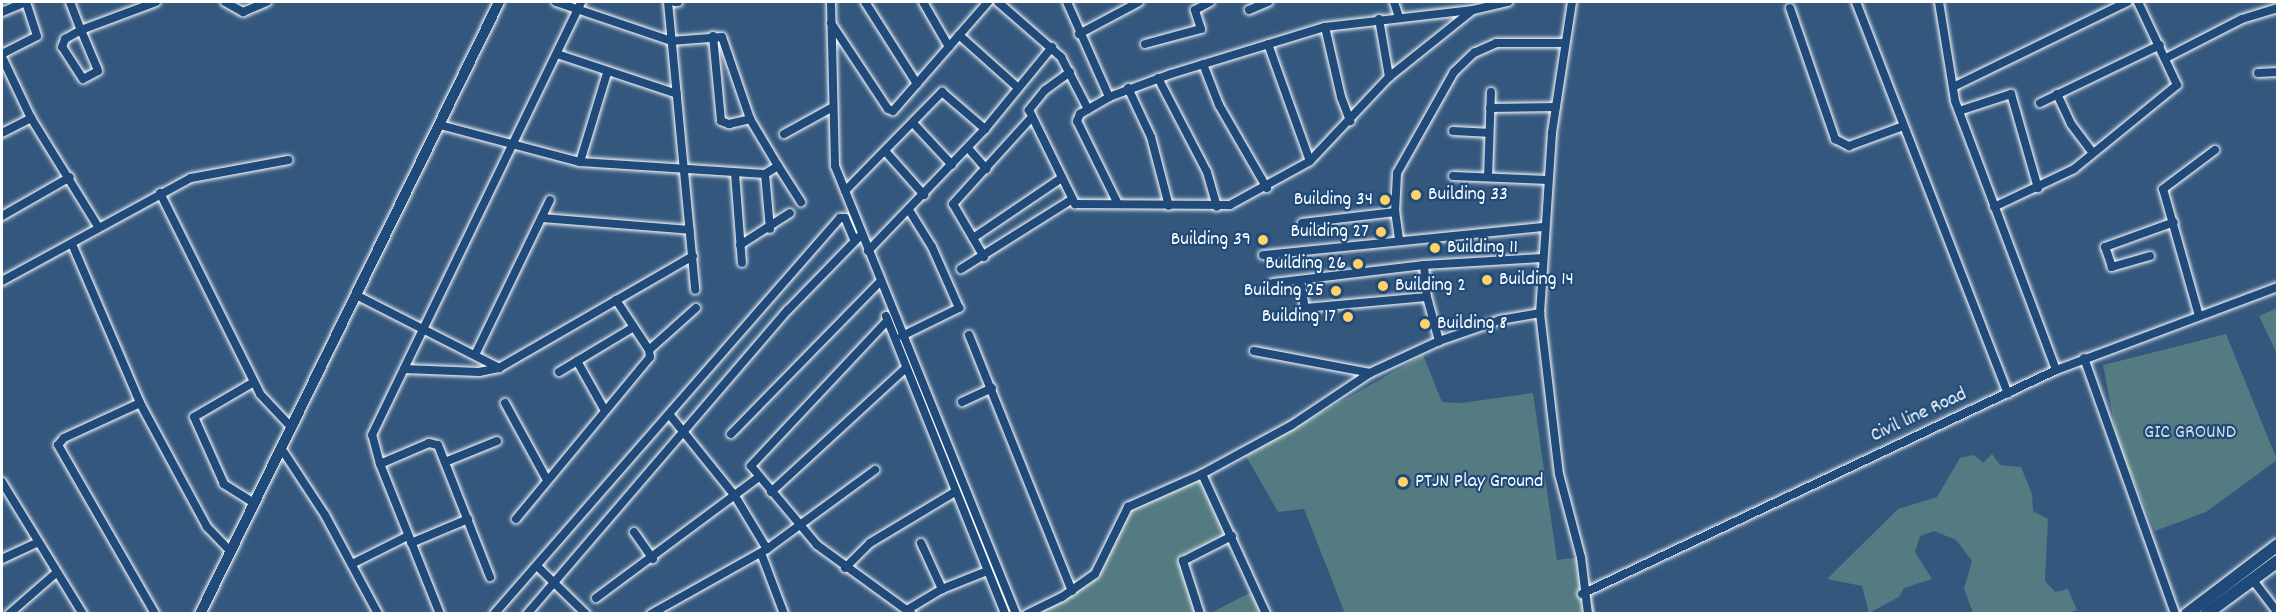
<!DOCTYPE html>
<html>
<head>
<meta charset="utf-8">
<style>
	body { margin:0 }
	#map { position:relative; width:2279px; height:615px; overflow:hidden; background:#33577d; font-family:Dekko,sans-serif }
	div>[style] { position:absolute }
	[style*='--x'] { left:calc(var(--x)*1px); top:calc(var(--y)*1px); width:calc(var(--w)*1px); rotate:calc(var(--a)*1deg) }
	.green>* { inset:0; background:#547b81 }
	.roads { filter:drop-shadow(0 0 2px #fff) drop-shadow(0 0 2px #fff) }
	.minor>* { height:8px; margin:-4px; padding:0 4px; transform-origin:4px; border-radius:4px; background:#1f4a7a }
	.tertiary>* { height:10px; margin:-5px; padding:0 5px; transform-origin:5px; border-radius:5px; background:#1f4a7a }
	.secondary>* { height:12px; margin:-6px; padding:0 6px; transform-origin:6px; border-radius:6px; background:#1f4a7a }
	.dots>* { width:16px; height:16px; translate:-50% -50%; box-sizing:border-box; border:3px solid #1f4a7a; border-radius:50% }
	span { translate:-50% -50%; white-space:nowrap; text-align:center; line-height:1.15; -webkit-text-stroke:4.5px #1f4a7a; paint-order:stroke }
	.poi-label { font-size:20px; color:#fff }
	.left { translate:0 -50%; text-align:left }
	.right { translate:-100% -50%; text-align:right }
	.street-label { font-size:20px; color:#fff }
	.park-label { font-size:20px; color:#d4dee0 }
	.frame { position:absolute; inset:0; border:3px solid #fff; pointer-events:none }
</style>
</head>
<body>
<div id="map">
	<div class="green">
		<div style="clip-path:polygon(2277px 308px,2277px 354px,2259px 316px)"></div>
		<div style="clip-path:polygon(2226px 334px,2277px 460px,2206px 512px,2155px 531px,2118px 443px,2103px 365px)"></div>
		<div style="clip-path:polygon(1423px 355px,1442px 402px,1461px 403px,1533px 393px,1557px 560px,1581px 557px,1596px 613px,1336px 613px,1344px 611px,1304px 509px,1278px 512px,1246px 456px)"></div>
		<div style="clip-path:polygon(1992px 454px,2000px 465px,2021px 467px,2032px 494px,2033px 511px,2048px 519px,2045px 581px,2055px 592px,2068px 589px,2077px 610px,2065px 614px,1973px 613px,1964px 589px,1972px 561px,1956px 540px,1934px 531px,1920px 536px,1915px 552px,1932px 579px,1904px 588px,1899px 597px,1869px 613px,1862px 586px,1827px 579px,1898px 509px,1937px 497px,1960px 458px,1974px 455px,1983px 463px)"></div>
		<div style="clip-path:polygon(1202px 474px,1230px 532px,1180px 556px,1205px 613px,1025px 614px,1095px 574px,1128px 507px)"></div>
		<div style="clip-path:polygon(1257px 589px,1268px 614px,1209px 614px)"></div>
	</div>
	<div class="roads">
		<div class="minor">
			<div style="--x:70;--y:2;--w:30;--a:69"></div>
			<div style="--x:81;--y:30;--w:41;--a:67.2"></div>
			<div style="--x:97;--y:68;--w:3;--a:72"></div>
			<div style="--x:98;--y:71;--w:17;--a:152"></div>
			<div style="--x:83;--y:79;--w:38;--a:-123"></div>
			<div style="--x:62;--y:47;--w:9;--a:-69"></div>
			<div style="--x:65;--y:39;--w:18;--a:-29"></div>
			<div style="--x:81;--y:30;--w:80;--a:-20.5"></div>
			<div style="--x:225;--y:2;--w:21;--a:29"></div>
			<div style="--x:243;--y:12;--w:26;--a:-23"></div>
			<div style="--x:556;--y:2;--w:121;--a:18.7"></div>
			<div style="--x:671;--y:41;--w:51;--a:-4.5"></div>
			<div style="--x:722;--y:37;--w:87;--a:71.1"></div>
			<div style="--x:750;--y:119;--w:55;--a:59.2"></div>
			<div style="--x:668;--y:2;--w:289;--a:84.6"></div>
			<div style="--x:675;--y:2;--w:3;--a:0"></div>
			<div style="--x:831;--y:2;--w:164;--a:88.6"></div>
			<div style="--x:835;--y:166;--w:483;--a:68"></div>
			<div style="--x:865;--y:2;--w:97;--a:57.6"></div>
			<div style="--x:923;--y:2;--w:52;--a:60"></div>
			<div style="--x:998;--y:2;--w:84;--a:41.1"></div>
			<div style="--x:1061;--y:57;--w:59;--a:62.6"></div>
			<div style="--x:1067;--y:2;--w:104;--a:66.1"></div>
			<div style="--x:1394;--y:2;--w:16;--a:72"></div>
			<div style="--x:1572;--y:2;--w:133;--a:98.7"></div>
			<div style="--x:1552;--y:133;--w:180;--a:93.8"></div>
			<div style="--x:1540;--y:313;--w:162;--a:83.3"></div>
			<div style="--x:1559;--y:474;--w:86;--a:75.2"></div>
			<div style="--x:1581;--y:557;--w:57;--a:83"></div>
			<div style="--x:1856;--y:2;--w:420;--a:68.8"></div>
			<div style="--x:1939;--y:2;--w:100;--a:80.8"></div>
			<div style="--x:1955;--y:101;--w:287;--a:69.4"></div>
			<div style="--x:1790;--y:8;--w:139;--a:71"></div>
			<div style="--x:1835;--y:139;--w:16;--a:27"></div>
			<div style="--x:1849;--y:146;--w:58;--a:-20.3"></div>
			<div style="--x:1249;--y:10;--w:21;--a:-23"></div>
			<div style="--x:2;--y:12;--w:25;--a:-23"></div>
			<div style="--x:1379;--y:19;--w:59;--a:80.2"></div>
			<div style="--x:831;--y:23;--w:103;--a:56.5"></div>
			<div style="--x:888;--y:109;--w:5;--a:22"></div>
			<div style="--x:893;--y:111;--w:145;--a:-48.9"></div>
			<div style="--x:1325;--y:27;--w:72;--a:77.1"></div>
			<div style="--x:1341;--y:97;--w:26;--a:69"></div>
			<div style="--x:1079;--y:34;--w:68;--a:-28.1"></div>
			<div style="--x:959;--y:35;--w:78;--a:41.9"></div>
			<div style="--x:713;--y:36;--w:85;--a:84.6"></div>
			<div style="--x:721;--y:121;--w:9;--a:21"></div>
			<div style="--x:729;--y:124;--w:22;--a:-13"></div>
			<div style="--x:1145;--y:44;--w:58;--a:-15"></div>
			<div style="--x:1201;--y:29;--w:20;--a:-108"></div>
			<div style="--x:1195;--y:10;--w:17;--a:-28"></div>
			<div style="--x:1268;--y:44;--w:124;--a:70.3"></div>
			<div style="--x:2;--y:54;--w:39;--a:-27"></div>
			<div style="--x:37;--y:36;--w:36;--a:-108"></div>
			<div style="--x:557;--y:54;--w:126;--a:18.4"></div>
			<div style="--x:2;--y:57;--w:68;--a:64.6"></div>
			<div style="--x:31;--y:118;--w:129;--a:58.3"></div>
			<div style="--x:2166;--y:58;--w:85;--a:-27.2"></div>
			<div style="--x:2242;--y:19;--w:38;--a:-17"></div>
			<div style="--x:1203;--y:64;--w:44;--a:68.7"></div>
			<div style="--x:1219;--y:105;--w:96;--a:60"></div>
			<div style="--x:1070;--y:72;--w:31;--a:144"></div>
			<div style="--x:1045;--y:90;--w:26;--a:129"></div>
			<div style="--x:1029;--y:110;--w:105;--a:63.9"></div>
			<div style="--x:1075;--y:204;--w:155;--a:0.4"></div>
			<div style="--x:1230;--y:205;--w:91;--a:-28.8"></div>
			<div style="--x:1310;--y:161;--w:115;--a:-46.8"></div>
			<div style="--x:1389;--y:77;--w:107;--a:-38.6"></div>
			<div style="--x:1473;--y:10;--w:36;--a:-13"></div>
			<div style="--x:2258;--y:73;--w:20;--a:-3"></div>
			<div style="--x:1158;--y:78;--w:106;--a:62.5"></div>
			<div style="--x:1207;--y:172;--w:36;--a:74"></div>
			<div style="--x:1953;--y:87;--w:194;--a:-26"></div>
			<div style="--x:1128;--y:88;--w:54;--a:64.9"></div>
			<div style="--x:1151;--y:137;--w:71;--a:75.4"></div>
			<div style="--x:2057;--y:94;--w:33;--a:65"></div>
			<div style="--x:2071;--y:124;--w:36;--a:53"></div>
			<div style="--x:2040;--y:103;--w:133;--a:-25.8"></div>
			<div style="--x:1490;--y:108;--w:66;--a:-0.9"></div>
			<div style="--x:1959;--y:111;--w:55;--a:-18.1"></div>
			<div style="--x:2011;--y:94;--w:98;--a:74"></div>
			<div style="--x:913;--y:123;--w:57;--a:47.1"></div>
			<div style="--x:440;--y:125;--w:145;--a:14.8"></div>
			<div style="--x:580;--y:162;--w:185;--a:3.7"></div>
			<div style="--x:765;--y:174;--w:15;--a:-32"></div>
			<div style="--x:778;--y:166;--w:43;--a:57.4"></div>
			<div style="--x:1453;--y:131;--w:34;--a:3"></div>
			<div style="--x:2;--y:133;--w:33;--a:-27"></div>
			<div style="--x:784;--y:134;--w:56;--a:-28.9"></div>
			<div style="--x:968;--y:148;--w:28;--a:49"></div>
			<div style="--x:885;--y:151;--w:59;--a:48.4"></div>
			<div style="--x:580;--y:162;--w:93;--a:-73.1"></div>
			<div style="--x:735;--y:173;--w:90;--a:85.6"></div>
			<div style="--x:765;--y:174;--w:55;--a:84.8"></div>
			<div style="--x:1453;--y:176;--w:95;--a:2.4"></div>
			<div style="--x:1488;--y:177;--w:85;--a:-88"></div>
			<div style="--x:845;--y:191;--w:139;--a:-45.6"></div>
			<div style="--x:942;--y:92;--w:57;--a:40.7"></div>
			<div style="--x:160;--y:193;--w:225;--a:63.5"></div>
			<div style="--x:260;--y:394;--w:45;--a:46.8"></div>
			<div style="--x:1117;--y:202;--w:90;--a:-116.3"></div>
			<div style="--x:1077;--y:121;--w:8;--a:-67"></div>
			<div style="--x:1080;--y:114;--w:34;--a:-30"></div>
			<div style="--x:1109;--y:97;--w:66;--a:-20.4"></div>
			<div style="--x:1171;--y:74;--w:161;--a:-17"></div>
			<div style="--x:1325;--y:27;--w:149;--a:-6.6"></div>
			<div style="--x:1994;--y:207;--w:89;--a:-25.4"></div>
			<div style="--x:2074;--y:169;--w:133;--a:-39.2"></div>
			<div style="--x:2177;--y:85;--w:92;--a:-115.2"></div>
			<div style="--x:2;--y:216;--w:78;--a:-29.8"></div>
			<div style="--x:542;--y:218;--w:148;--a:4.6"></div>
			<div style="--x:1302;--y:223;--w:94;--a:-6.7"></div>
			<div style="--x:973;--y:238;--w:105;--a:-34.1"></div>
			<div style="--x:1399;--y:239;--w:27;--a:-98"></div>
			<div style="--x:1395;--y:212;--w:39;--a:-87"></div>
			<div style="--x:1397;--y:173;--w:116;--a:-60.6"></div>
			<div style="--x:1454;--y:72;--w:28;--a:-44"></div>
			<div style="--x:1474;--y:53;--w:24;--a:-24"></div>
			<div style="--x:1496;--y:43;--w:69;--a:0"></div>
			<div style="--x:72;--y:244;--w:173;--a:66.8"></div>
			<div style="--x:140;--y:403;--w:141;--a:61.6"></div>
			<div style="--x:207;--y:527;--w:33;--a:46"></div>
			<div style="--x:740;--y:245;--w:59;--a:-32.6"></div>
			<div style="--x:868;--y:251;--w:169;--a:-46.2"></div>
			<div style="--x:985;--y:129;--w:106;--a:-50.7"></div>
			<div style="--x:1263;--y:255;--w:282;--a:-5.7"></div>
			<div style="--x:2150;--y:256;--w:40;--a:164"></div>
			<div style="--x:2112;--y:267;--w:21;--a:-109"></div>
			<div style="--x:2105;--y:247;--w:73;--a:-19.9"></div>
			<div style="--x:984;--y:257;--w:61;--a:-120.3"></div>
			<div style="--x:953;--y:204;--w:116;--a:-47.8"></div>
			<div style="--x:1424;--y:265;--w:32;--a:85"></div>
			<div style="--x:1427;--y:297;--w:46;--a:74.7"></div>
			<div style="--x:961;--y:269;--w:130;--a:-32.1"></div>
			<div style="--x:1300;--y:280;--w:28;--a:80"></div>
			<div style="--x:1305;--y:308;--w:122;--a:-5.2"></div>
			<div style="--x:2;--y:281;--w:215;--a:-28.6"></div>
			<div style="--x:191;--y:178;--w:99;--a:-10.5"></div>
			<div style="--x:1273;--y:283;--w:152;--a:-6.8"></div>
			<div style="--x:1424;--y:265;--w:118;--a:-3.4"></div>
			<div style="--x:356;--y:295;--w:161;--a:27"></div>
			<div style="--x:499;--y:368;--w:224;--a:-30"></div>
			<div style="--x:886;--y:316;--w:321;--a:68.2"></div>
			<div style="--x:2199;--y:316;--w:132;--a:-105.8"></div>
			<div style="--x:2163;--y:189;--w:65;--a:-36.9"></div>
			<div style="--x:887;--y:321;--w:199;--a:133.2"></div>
			<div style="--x:751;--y:466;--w:103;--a:50.1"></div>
			<div style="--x:817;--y:545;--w:117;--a:36"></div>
			<div style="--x:969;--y:335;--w:276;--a:68.1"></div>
			<div style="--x:902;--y:336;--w:64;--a:-26.2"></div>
			<div style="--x:959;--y:308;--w:67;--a:-113.9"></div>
			<div style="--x:932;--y:247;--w:44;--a:-121.9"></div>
			<div style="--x:649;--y:350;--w:63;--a:-41.8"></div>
			<div style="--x:1254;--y:351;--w:118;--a:10.7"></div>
			<div style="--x:475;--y:355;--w:172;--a:-64.2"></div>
			<div style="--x:2084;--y:358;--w:272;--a:70.4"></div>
			<div style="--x:577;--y:361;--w:55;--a:60.6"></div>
			<div style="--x:404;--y:369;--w:75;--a:2.3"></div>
			<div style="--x:479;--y:372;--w:20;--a:-11"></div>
			<div style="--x:559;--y:372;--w:87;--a:-31"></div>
			<div style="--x:962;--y:402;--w:33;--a:-25"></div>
			<div style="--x:140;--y:403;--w:84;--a:155.3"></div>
			<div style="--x:64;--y:438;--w:9;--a:131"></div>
			<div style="--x:58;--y:445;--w:195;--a:60.1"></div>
			<div style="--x:505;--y:403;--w:88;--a:61.4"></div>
			<div style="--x:669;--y:414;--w:105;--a:51.2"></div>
			<div style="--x:735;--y:496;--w:62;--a:58.9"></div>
			<div style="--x:731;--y:434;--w:213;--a:-45.6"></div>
			<div style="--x:281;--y:448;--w:80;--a:56.7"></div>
			<div style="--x:325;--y:515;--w:112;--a:61.8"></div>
			<div style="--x:445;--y:462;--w:56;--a:-22"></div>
			<div style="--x:380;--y:464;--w:53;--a:-23.2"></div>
			<div style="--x:429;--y:443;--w:9;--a:13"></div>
			<div style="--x:438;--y:445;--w:142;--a:68.5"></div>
			<div style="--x:1202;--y:474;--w:154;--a:65.4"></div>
			<div style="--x:2;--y:482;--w:155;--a:58.5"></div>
			<div style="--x:771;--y:492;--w:183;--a:-42.6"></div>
			<div style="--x:254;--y:503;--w:36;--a:-148"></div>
			<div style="--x:224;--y:484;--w:73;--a:-114.1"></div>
			<div style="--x:194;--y:417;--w:69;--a:-30.3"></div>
			<div style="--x:516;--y:519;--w:210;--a:-50.4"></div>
			<div style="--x:650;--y:357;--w:7;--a:-98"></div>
			<div style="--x:649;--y:350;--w:60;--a:-123.4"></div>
			<div style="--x:634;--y:532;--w:33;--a:55"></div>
			<div style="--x:411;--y:543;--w:62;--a:-22.8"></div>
			<div style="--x:921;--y:543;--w:51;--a:65.5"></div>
			<div style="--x:761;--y:553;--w:65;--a:69.3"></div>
			<div style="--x:2;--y:559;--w:40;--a:-25"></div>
			<div style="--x:352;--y:564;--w:63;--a:-26.6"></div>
			<div style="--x:537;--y:566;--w:69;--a:44.4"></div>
			<div style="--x:845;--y:568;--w:35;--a:-45"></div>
			<div style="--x:870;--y:543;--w:99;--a:-31"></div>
			<div style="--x:2252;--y:579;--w:43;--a:52.6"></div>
			<div style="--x:1582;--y:594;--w:524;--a:-25.29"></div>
			<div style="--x:2056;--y:370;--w:237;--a:-20.5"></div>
			<div style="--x:596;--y:598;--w:203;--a:-36.6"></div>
			<div style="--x:907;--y:610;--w:41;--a:-31"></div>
			<div style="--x:942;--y:589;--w:48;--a:-21.8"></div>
			<div style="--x:9;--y:614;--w:62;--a:-41.1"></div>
			<div style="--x:440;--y:614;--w:162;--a:-111.8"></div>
			<div style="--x:380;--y:464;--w:30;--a:-105"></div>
			<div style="--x:372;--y:435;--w:481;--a:-64.2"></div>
			<div style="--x:494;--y:614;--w:526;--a:-48.86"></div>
			<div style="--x:840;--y:218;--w:5;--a:0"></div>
			<div style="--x:845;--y:218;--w:23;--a:67"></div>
			<div style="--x:527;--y:614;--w:401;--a:-49.4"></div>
			<div style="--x:788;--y:310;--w:102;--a:-45.8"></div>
			<div style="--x:651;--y:614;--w:133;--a:-29.3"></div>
			<div style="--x:767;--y:549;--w:134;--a:-36.2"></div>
			<div style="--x:1027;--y:614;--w:39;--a:-26"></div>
			<div style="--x:1062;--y:597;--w:40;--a:-34.9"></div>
			<div style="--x:1095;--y:574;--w:75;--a:-63.8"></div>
			<div style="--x:1128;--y:507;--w:81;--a:-24"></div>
			<div style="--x:1202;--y:474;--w:102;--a:-28.6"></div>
			<div style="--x:1292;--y:425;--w:94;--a:-33.7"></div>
			<div style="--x:1370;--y:373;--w:76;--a:-24.9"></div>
			<div style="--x:1439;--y:341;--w:65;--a:-19"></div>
			<div style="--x:1500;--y:320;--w:41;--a:-9.9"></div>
			<div style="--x:1200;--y:614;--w:56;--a:-107.8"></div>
			<div style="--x:1183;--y:561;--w:55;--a:-27"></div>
		</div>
		<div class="tertiary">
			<div style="--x:200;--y:614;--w:681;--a:-63.96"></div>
		</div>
		<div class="secondary">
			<div style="--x:2187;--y:614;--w:114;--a:-37.2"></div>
			<div style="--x:2206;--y:614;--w:89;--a:-36.4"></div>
		</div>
	</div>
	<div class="dots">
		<div style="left:1416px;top:195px;background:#ffd166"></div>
		<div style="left:1385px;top:200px;background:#ffd166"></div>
		<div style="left:1381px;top:232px;background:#ffd166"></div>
		<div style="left:1263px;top:240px;background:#ffd166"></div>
		<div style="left:1435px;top:248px;background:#ffd166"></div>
		<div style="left:1358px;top:264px;background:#ffd166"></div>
		<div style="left:1487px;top:280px;background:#ffd166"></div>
		<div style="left:1383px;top:286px;background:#ffd166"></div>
		<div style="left:1336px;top:291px;background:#ffd166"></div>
		<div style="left:1348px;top:317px;background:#ffd166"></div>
		<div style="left:1425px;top:324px;background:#ffd166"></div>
		<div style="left:1403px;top:482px;background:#ffd166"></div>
	</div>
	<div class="poi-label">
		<span class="left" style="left:1428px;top:195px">Building 33</span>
		<span class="right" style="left:1373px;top:200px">Building 34</span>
		<span class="right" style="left:1369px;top:232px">Building 27</span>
		<span class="right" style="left:1251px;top:240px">Building 39</span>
		<span class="left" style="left:1447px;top:248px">Building 11</span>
		<span class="right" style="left:1346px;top:264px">Building 26</span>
		<span class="left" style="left:1499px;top:280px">Building 14</span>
		<span class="left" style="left:1395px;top:286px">Building 2</span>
		<span class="right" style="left:1324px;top:291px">Building 25</span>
		<span class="right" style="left:1336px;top:317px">Building 17</span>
		<span class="left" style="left:1437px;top:324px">Building 8</span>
		<span class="left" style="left:1415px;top:482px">PTJN Play Ground</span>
	</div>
	<div class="street-label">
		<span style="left:1919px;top:416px;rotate:-25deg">Civil line Road</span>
	</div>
	<div class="park-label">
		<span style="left:2190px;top:433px">GIC GROUND</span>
	</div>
	<div class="frame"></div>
</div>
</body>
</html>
